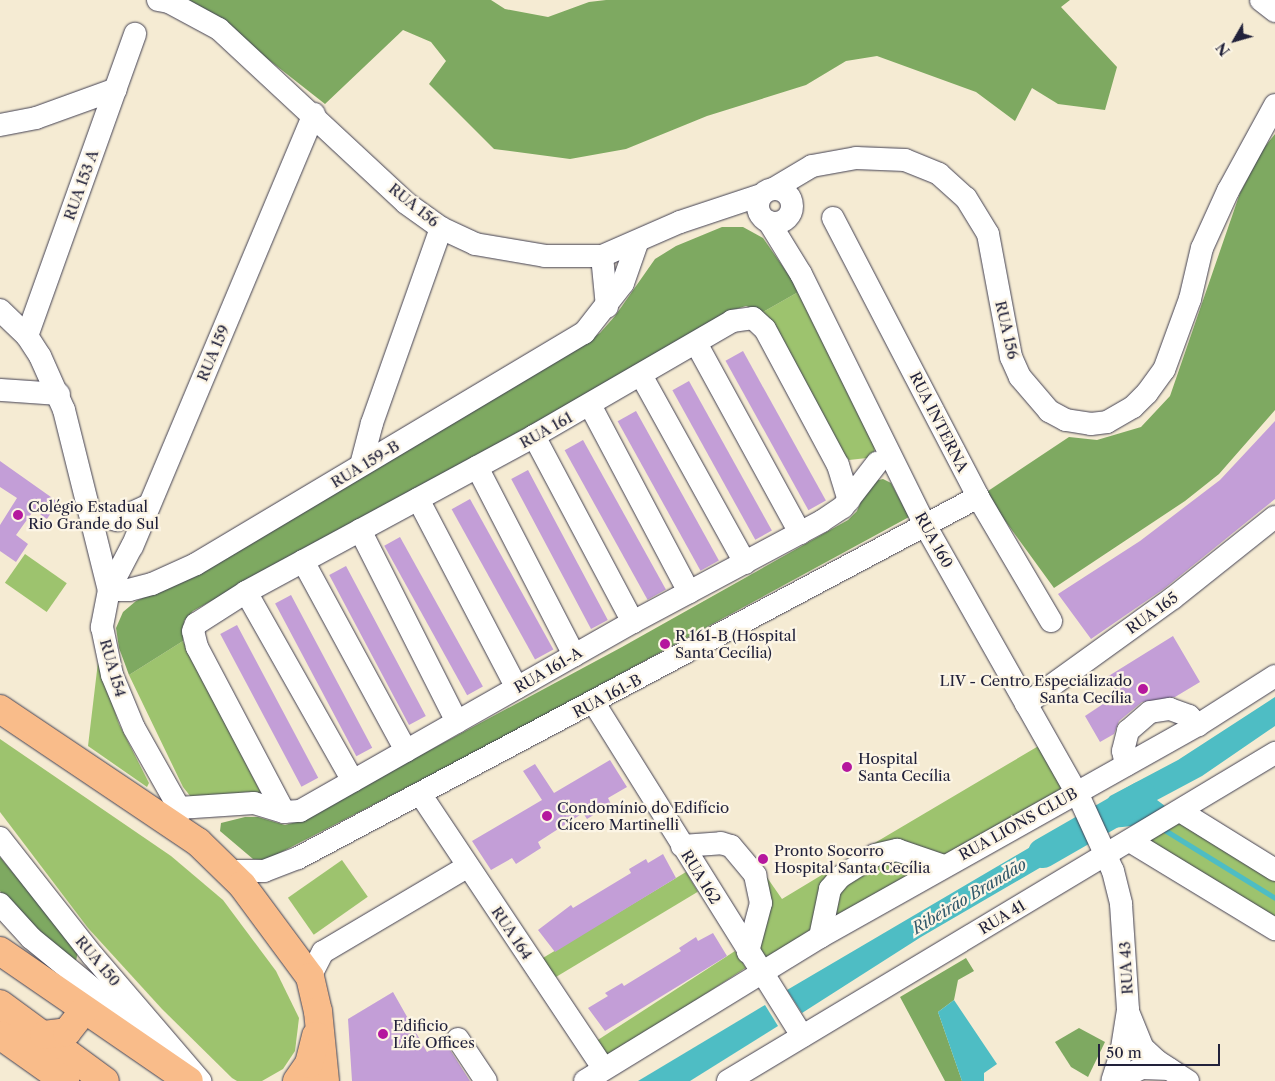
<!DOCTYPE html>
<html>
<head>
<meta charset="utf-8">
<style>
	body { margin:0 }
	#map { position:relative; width:1275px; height:1081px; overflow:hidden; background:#f5ebd3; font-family:"Libre Caslon Text",serif }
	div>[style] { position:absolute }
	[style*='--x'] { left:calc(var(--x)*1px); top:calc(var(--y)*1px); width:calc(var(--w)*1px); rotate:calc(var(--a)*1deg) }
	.green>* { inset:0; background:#9dc36e; transform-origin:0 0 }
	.forest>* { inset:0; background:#7ea961 }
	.water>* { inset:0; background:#4ebdc4 }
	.pier>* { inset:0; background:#f5ebd3 }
	.stream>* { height:5px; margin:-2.5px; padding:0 2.5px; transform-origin:2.5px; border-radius:2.5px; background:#4ebdc4 }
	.river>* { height:30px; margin:-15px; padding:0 15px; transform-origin:15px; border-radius:15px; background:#4ebdc4 }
	.building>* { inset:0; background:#c39ed7; transform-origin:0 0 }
	.roads { filter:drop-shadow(0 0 1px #424052) drop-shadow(0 0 1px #424052) }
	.minor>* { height:22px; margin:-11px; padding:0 11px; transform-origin:11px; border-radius:11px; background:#fff }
	.minor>.ring { margin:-11px; padding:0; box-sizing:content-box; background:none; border:22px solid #fff; border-radius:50% }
	.major>* { height:28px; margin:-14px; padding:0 14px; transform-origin:14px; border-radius:14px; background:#f9bc8a }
	.dots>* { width:14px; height:14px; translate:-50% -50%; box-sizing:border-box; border:2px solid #fcf5e5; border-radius:50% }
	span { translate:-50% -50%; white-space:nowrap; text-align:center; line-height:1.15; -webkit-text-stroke:4.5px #fcf5e5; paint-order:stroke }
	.street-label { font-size:15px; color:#22223b }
	.poi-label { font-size:15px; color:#22223b }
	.left { translate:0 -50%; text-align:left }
	.right { translate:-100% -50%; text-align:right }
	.water-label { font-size:16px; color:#31586b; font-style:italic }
	.north { position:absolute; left:1210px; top:15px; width:50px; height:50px; -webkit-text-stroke:4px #fcf5e5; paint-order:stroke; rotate:232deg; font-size:14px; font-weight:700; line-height:20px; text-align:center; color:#22223b }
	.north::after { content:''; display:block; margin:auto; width:18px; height:22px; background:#22223b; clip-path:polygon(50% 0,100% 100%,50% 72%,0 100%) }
	.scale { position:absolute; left:1098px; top:1044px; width:122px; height:22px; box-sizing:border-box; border:2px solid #22223b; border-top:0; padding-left:6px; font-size:15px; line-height:18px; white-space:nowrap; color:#22223b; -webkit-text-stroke:4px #fcf5e5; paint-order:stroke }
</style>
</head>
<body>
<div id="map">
	<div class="green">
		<div style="clip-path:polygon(800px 291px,875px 445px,874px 453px,867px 458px,849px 460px,843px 456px,763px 312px)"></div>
		<div style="left:25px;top:554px;width:51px;height:35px;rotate:35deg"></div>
		<div style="clip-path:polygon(183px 641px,261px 793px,246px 792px,209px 803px,191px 797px,183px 787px,129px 675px)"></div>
		<div style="clip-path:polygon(98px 662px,119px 724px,149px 783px,147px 787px,88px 746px)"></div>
		<div style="clip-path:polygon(0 739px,171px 856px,223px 900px,276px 971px,299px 1018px,295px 1051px,283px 1069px,262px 1081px,237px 1081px,232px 1078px,162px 1009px,88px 928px,0 812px)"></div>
		<div style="clip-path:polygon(1047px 741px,1075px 792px,762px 973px,748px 952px,766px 876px,782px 899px,840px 864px,864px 861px,856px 854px)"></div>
		<div style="clip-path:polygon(1180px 811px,1275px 870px,1275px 929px,1130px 841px)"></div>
		<div style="left:342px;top:860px;width:45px;height:66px;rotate:55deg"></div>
		<div style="left:686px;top:872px;width:23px;height:167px;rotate:59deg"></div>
		<div style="left:735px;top:951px;width:20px;height:165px;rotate:57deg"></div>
	</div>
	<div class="forest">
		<div style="clip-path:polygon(181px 0,491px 0,505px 9px,548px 17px,589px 2px,606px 0,1070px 0,1061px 7px,1117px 67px,1105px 110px,1058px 104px,1032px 88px,1015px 121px,976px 92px,877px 56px,846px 61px,806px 85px,707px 116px,626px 149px,570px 159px,494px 149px,429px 84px,446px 61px,431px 42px,403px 30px,325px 104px,218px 20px)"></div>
		<div style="clip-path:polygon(1275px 134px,1275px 410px,1219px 474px,1185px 501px,1054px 588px,985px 493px,1069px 437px,1097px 440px,1141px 427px,1170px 396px,1240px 193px,1263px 149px)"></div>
		<div style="clip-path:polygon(722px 227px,743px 227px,763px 238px,800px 291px,763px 312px,746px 306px,730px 311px,604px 385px,193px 611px,184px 621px,183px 641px,129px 675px,119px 648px,116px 628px,123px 612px,136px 601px,171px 585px,575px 350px,600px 333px,615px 316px,655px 259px,676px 246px)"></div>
		<div style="clip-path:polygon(883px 479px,891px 483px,909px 517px,503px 738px,266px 860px,253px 859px,220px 831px,221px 823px,245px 817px,258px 817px,285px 825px,296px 822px,622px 647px,848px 520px,857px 511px,866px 489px,874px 481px)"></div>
		<div style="clip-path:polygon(0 857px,78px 951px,75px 966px,25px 925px,0 891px)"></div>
		<div style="clip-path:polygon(966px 958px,974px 971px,958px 980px,954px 1000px,938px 1012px,962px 1081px,945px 1081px,900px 997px)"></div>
		<div style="clip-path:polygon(1079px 1028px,1105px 1042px,1088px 1077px,1071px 1067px,1055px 1042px)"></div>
	</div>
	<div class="water">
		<div style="clip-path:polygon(1275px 697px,1275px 726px,1202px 776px,1157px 800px,1165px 806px,1131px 827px,1114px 828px,1101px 807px,1110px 796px,1178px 760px)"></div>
		<div style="clip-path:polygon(1073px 822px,1084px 842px,921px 937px,802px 1013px,787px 990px)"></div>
		<div style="clip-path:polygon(954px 1000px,997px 1064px,984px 1073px,984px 1081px,962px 1081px,938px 1012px)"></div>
		<div style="clip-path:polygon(765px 1005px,778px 1026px,690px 1081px,638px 1081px)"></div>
	</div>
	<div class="pier">
		<div style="clip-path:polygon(1100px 805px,1114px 828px,1131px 826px,1167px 807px,1132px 829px,1114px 831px)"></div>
	</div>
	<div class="stream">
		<div style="--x:1163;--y:829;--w:132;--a:31.6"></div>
	</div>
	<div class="river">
		<div style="--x:1043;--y:853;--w:114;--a:-29.9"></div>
	</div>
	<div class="building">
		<div style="left:743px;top:351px;width:171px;height:20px;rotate:61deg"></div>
		<div style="left:689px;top:381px;width:171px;height:19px;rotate:61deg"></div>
		<div style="left:636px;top:411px;width:171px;height:21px;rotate:61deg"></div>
		<div style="clip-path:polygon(1275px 421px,1275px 499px,1165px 588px,1091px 639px,1058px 594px,1140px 541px,1220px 480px)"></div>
		<div style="left:583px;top:440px;width:171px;height:21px;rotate:61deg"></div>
		<div style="clip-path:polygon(0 461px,58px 502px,47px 519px,34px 510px,16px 535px,28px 544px,16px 562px,0 551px,0 525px,17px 498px,0 487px)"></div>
		<div style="left:528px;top:470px;width:170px;height:19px;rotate:62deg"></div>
		<div style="left:470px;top:499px;width:172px;height:21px;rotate:61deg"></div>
		<div style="left:400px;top:537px;width:171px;height:18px;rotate:61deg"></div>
		<div style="left:346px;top:566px;width:170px;height:19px;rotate:62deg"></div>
		<div style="left:291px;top:595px;width:173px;height:18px;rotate:62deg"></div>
		<div style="left:237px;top:625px;width:173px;height:19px;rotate:62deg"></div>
		<div style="clip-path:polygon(1173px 636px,1200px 682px,1175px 697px,1142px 702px,1119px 721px,1114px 734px,1100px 742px,1085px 716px,1118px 694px,1107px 677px)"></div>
		<div style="clip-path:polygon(610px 760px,627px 787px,608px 798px,611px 804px,587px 819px,583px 813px,538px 842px,541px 848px,516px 864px,512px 858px,491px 870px,472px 841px,542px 800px,523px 771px,535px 764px,554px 793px)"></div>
		<div style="clip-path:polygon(663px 854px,676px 878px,555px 952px,538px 930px,571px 905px,573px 908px,631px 873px,629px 869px,646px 859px,648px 863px)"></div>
		<div style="clip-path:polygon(713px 933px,727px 956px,605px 1031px,588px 1008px,608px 996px,605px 993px,622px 983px,624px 986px,681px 951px,679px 948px,696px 937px,698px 941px)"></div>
		<div style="clip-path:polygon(393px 992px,427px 1052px,445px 1042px,470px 1081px,352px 1081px,348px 1019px)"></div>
	</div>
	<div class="roads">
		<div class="minor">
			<div style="--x:158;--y:0;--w:11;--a:10"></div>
			<div style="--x:169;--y:2;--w:57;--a:28.4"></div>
			<div style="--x:219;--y:29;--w:255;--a:42.9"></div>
			<div style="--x:406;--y:203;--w:43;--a:35.5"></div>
			<div style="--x:441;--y:228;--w:38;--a:25"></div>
			<div style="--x:475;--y:244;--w:71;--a:9.7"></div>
			<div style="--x:545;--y:256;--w:57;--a:0"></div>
			<div style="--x:602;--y:256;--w:85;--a:-23.6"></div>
			<div style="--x:680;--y:222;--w:85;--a:-18.4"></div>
			<div style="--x:1261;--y:0;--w:18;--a:38"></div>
			<div style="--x:314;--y:114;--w:469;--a:112.8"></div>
			<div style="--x:132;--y:546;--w:50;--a:117.6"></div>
			<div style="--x:109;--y:590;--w:20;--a:0"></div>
			<div style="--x:129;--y:590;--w:24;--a:-15"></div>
			<div style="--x:152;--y:584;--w:48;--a:-24.4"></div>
			<div style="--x:196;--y:564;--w:452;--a:-30.8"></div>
			<div style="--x:584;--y:333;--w:63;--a:-52"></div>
			<div style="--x:623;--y:283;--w:42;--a:-70.7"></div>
			<div style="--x:0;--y:125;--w:37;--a:-11"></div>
			<div style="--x:36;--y:118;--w:85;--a:-19.9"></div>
			<div style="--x:775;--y:188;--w:43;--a:-30.7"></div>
			<div style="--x:812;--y:166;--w:45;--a:-10.3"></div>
			<div style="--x:856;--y:158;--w:49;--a:2.3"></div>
			<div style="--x:905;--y:160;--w:37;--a:22"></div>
			<div style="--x:939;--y:174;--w:36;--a:42"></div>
			<div style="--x:966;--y:198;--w:42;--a:58.6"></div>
			<div style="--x:988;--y:234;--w:125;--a:79.4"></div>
			<div style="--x:1011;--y:357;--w:22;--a:66"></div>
			<div style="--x:1020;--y:377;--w:45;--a:49.5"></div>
			<div style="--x:1049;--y:411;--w:19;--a:28"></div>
			<div style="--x:1066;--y:420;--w:25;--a:9"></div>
			<div style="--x:1091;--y:424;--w:16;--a:-7"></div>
			<div style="--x:1107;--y:422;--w:30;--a:-30"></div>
			<div style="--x:1133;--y:407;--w:20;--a:-45"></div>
			<div style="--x:1147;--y:393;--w:29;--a:-54"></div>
			<div style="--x:1164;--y:370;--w:76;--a:-69.9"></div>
			<div style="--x:1190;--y:299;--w:52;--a:-76.8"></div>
			<div style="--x:1202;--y:248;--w:63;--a:-65.5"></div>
			<div style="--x:1228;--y:191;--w:98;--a:-61.3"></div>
			<div class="ring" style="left:758px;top:189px;width:12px;height:12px"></div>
			<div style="--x:833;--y:218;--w:314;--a:62.5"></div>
			<div style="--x:978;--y:497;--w:144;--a:59.5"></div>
			<div style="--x:769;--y:222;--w:61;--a:58.4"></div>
			<div style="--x:801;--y:274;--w:280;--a:63.7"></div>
			<div style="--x:925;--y:525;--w:315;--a:60.5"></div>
			<div style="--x:1080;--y:799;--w:79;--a:65.4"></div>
			<div style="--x:1113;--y:871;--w:34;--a:76"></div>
			<div style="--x:1121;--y:904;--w:106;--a:86.2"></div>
			<div style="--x:1128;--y:1010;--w:45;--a:99"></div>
			<div style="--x:1121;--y:1054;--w:28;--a:108"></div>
			<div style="--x:602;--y:256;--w:51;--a:84.4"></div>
			<div style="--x:0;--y:310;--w:37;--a:44"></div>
			<div style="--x:27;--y:336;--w:24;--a:57"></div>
			<div style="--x:40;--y:356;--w:59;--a:66"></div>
			<div style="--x:64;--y:410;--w:186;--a:76"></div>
			<div style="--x:109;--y:590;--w:38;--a:101"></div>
			<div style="--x:102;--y:627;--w:49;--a:78.2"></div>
			<div style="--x:112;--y:675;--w:57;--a:67.5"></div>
			<div style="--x:134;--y:728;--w:92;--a:60.6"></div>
			<div style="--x:179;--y:808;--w:15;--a:98"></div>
			<div style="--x:27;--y:336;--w:321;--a:-70.3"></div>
			<div style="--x:696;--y:343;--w:217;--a:61.3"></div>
			<div style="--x:641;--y:375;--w:215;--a:61"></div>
			<div style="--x:0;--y:390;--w:59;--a:3.9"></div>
			<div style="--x:590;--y:405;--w:212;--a:62.1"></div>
			<div style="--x:534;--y:436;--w:211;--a:62"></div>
			<div style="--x:361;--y:465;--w:43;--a:-75.3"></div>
			<div style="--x:372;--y:423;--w:207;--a:-70.5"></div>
			<div style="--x:477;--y:467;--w:212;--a:62.7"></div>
			<div style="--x:418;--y:499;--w:213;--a:62.4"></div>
			<div style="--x:90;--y:513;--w:28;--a:15"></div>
			<div style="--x:117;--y:520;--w:35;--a:-25"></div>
			<div style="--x:360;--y:530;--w:215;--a:63.2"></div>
			<div style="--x:303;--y:561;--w:216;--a:61.5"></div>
			<div style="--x:246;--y:592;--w:217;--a:60.5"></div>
			<div style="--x:594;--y:703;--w:393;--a:58"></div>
			<div style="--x:1026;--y:704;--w:181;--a:-35.8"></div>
			<div style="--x:1173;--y:598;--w:130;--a:-38.5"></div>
			<div style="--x:1126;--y:765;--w:14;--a:-102"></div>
			<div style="--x:1123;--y:751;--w:21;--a:-76"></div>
			<div style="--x:1128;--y:731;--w:29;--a:-41"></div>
			<div style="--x:1150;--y:712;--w:20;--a:-9"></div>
			<div style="--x:1170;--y:709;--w:20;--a:20"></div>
			<div style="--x:1189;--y:716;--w:13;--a:45"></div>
			<div style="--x:421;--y:795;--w:329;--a:56.3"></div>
			<div style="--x:179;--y:808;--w:75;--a:-3.8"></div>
			<div style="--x:254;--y:803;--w:31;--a:17"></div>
			<div style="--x:284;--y:812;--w:16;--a:-4"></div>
			<div style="--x:300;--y:811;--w:383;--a:-29.6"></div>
			<div style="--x:633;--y:622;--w:214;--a:-28.1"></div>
			<div style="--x:822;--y:521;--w:25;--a:-34"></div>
			<div style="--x:843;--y:507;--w:56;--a:-52.3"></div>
			<div style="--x:1180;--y:811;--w:112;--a:31.8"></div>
			<div style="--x:284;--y:812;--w:187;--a:-117.8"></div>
			<div style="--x:197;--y:647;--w:16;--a:-104"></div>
			<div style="--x:193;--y:631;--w:8;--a:-67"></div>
			<div style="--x:196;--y:624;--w:59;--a:-32.6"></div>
			<div style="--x:246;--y:592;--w:328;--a:-28.4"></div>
			<div style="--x:534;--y:436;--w:229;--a:-30.1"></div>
			<div style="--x:732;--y:321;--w:21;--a:-8"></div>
			<div style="--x:753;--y:318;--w:16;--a:43"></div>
			<div style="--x:765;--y:329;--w:154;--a:61.8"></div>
			<div style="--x:838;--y:465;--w:37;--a:73"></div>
			<div style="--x:0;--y:838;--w:150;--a:51.8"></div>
			<div style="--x:93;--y:956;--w:165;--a:49.4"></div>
			<div style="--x:1130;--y:841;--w:170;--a:31.3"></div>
			<div style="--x:682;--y:846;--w:39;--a:-4"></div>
			<div style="--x:721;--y:843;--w:10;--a:17"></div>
			<div style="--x:731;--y:846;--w:38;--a:50"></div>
			<div style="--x:755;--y:875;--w:29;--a:78"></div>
			<div style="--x:761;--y:903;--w:51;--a:104.9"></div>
			<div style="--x:229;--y:871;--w:35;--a:0"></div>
			<div style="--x:264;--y:871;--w:36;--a:-21"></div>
			<div style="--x:298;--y:858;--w:770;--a:-27.96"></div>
			<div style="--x:0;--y:904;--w:46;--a:47.6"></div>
			<div style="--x:31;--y:938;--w:142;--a:39.3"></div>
			<div style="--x:820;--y:937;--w:49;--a:-78.2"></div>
			<div style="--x:830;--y:889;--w:16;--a:-50"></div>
			<div style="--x:840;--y:877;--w:41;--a:-32.2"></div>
			<div style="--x:875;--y:855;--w:23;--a:-13"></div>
			<div style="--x:897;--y:850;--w:50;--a:18.8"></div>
			<div style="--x:310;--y:977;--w:28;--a:-63"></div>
			<div style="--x:323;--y:952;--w:167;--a:-30.6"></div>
			<div style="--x:1129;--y:1014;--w:35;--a:68"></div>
			<div style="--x:1142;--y:1047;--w:21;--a:43"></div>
			<div style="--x:1157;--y:1061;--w:37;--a:33"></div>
			<div style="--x:458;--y:1039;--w:50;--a:56.3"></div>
			<div style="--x:585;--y:1081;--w:276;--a:-31.5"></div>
			<div style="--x:820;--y:937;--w:433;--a:-29.3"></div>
			<div style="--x:1198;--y:725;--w:91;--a:-32.5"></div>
			<div style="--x:728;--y:1081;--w:638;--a:-30.95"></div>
			<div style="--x:1116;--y:1081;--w:29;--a:-27"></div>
			<div style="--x:1142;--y:1068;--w:27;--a:2"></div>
		</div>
		<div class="major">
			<div style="--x:0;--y:709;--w:239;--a:33.9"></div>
			<div style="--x:198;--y:842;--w:62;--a:44.3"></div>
			<div style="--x:242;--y:885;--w:114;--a:53.5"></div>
			<div style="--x:310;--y:977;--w:35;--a:77"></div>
			<div style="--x:318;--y:1011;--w:70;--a:84.3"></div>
			<div style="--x:0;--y:951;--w:229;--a:34.5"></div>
			<div style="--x:0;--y:1004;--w:130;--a:36.3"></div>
			<div style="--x:0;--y:1035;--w:80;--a:35.3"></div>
			<div style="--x:44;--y:1035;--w:23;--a:-7"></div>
			<div style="--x:67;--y:1032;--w:28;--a:-52"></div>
			<div style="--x:297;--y:1081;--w:21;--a:-55"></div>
			<div style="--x:309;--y:1064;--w:29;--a:-76"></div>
		</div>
	</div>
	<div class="dots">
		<div style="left:18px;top:515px;background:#b5179e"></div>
		<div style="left:665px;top:644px;background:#b5179e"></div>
		<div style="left:1143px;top:689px;background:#b5179e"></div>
		<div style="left:847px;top:767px;background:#b5179e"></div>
		<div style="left:547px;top:816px;background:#b5179e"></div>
		<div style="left:763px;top:859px;background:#b5179e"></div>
		<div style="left:383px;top:1034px;background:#b5179e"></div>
	</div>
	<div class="street-label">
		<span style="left:81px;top:185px;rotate:-70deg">RUA 153 A</span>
		<span style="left:414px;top:205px;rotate:39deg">RUA 156</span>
		<span style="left:1007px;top:330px;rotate:77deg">RUA 156</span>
		<span style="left:213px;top:353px;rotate:-67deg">RUA 159</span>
		<span style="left:939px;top:422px;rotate:63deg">RUA INTERNA</span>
		<span style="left:546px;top:430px;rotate:-29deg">RUA 161</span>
		<span style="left:365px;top:464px;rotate:-31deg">RUA 159-B</span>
		<span style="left:934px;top:540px;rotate:61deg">RUA 160</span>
		<span style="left:1152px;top:613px;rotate:-36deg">RUA 165</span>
		<span style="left:113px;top:668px;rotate:74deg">RUA 154</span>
		<span style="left:548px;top:670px;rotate:-30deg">RUA 161-A</span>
		<span style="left:607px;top:696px;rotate:-28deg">RUA 161-B</span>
		<span style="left:1018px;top:824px;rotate:-29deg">RUA LIONS CLUB</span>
		<span style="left:701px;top:877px;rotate:58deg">RUA 162</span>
		<span style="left:1002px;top:917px;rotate:-31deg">RUA 41</span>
		<span style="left:512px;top:933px;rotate:56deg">RUA 164</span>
		<span style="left:98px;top:961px;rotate:50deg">RUA 150</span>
		<span style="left:1126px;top:968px;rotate:-93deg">RUA 43</span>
	</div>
	<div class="poi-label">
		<span class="left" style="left:28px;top:515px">Colégio Estadual<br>Rio Grande do Sul</span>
		<span class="left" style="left:675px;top:644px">R 161-B (Hospital<br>Santa Cecília)</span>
		<span class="right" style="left:1132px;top:689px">LIV - Centro Especializado<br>Santa Cecília</span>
		<span class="left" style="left:858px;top:767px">Hospital<br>Santa Cecília</span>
		<span class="left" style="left:557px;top:816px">Condomínio do Edifício<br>Cícero Martinelli</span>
		<span class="left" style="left:774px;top:859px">Pronto Socorro<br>Hospital Santa Cecília</span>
		<span class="left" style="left:393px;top:1034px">Edificio<br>Life Offices</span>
	</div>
	<div class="water-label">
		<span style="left:969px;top:896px;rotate:-31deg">Ribeirão Brandão</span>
	</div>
	<div class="north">N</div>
	<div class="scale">50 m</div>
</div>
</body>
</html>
